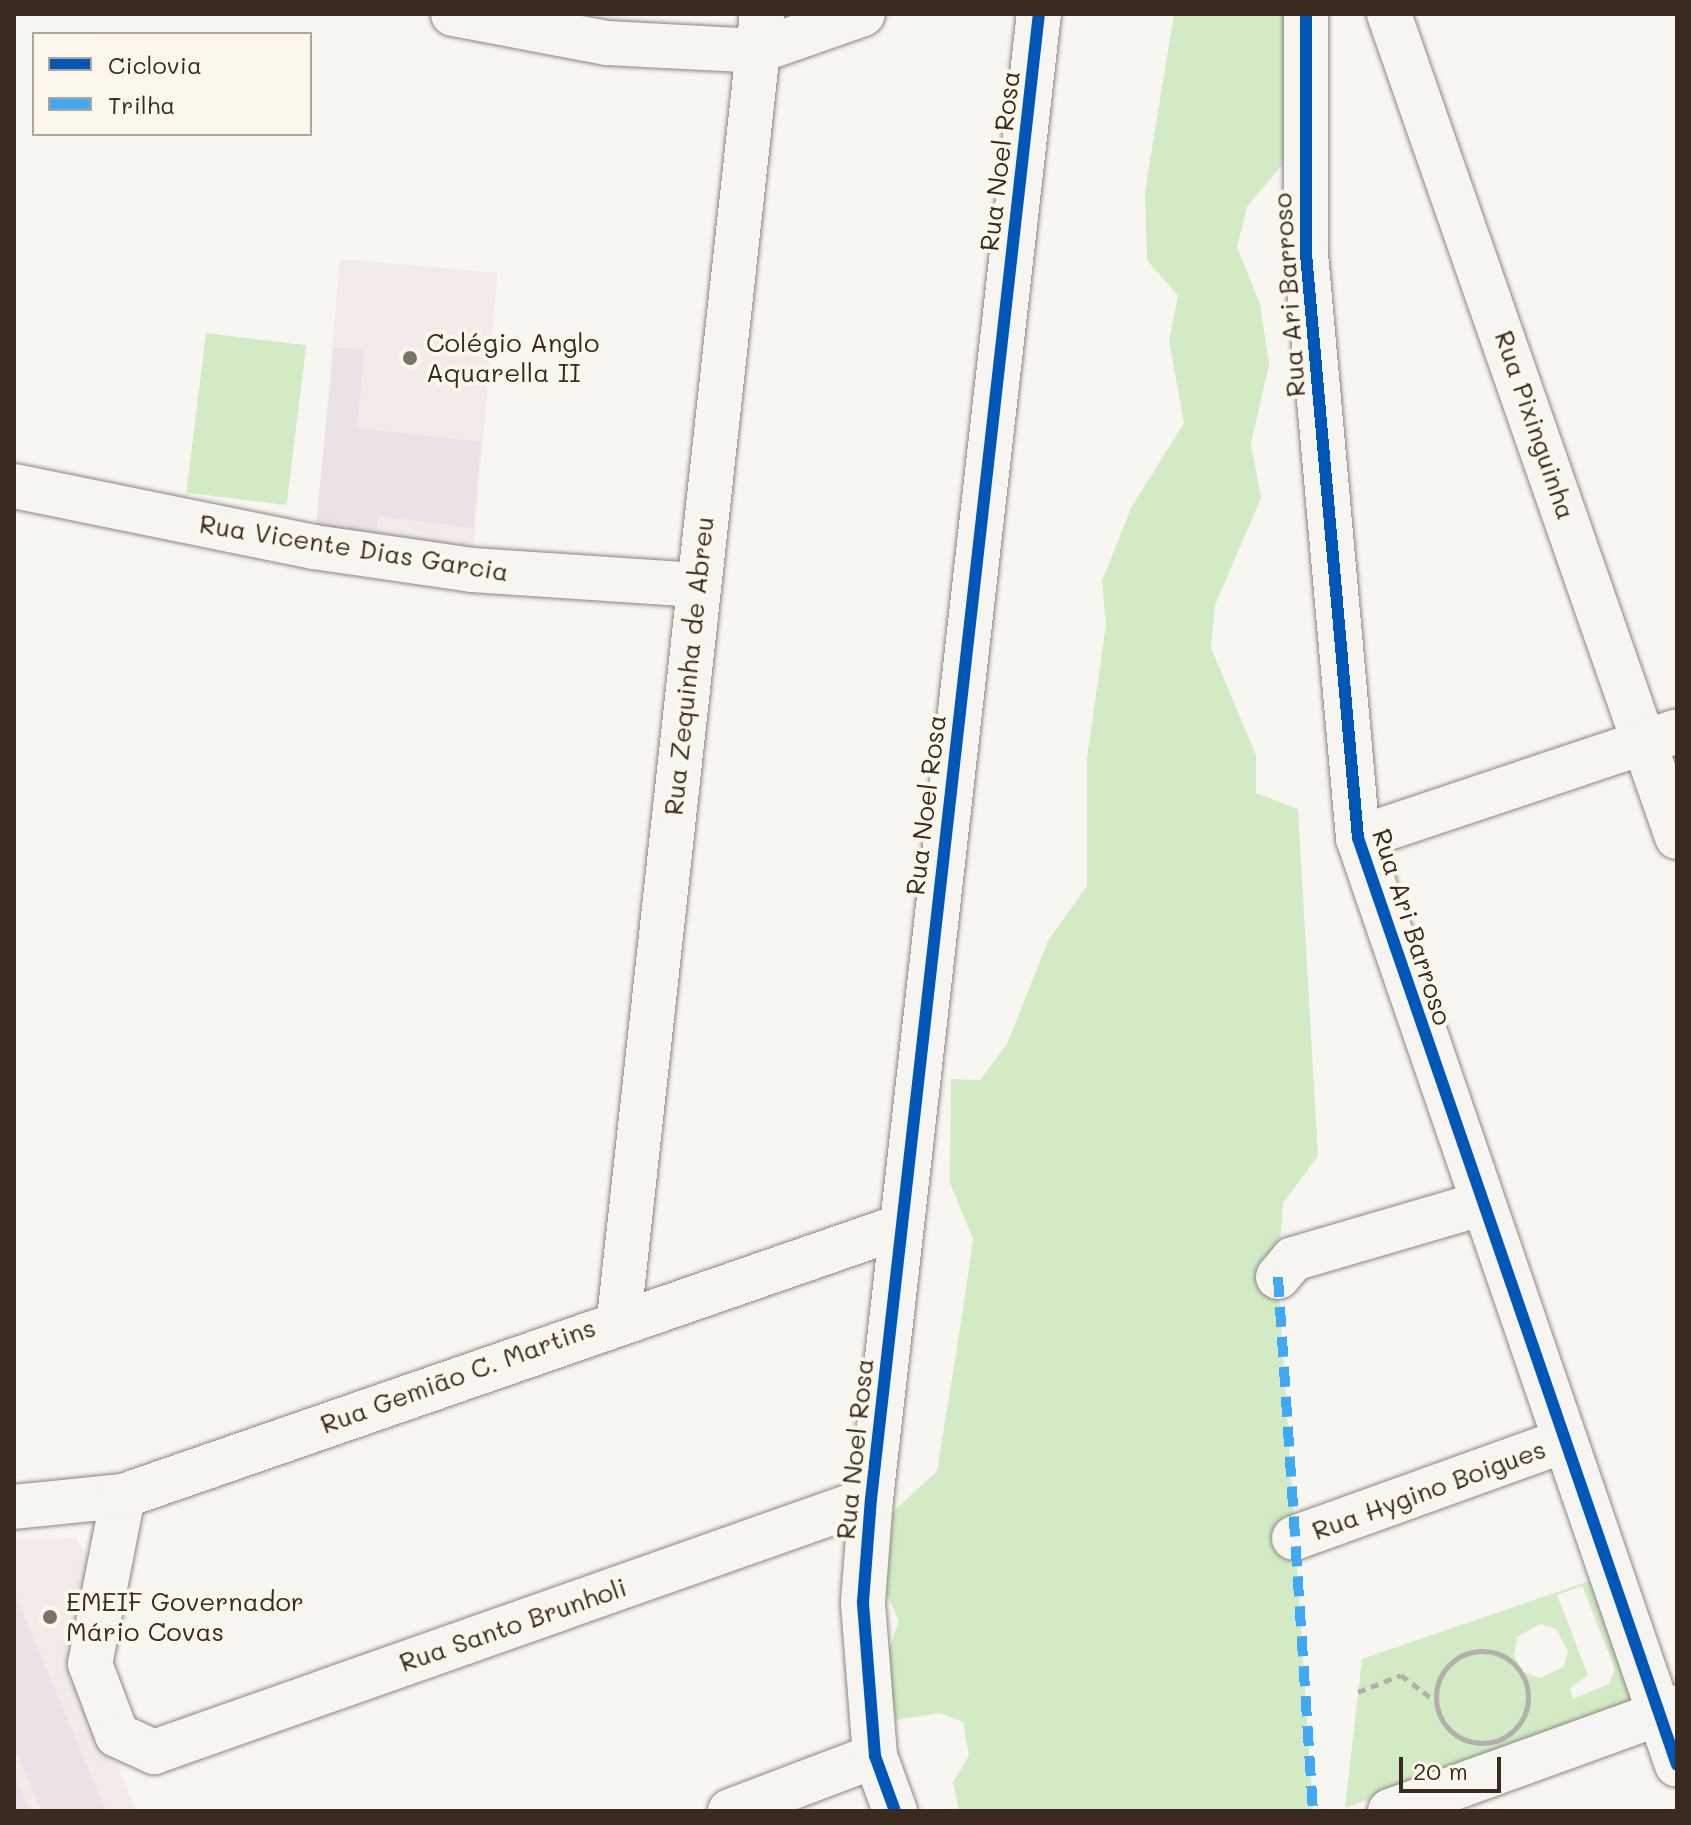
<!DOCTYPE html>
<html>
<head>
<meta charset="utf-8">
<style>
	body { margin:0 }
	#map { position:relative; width:1691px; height:1825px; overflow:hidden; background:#f8f6f0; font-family:Mali,sans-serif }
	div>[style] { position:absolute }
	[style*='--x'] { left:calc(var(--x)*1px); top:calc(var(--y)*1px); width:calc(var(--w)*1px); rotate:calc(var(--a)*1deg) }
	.built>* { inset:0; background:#f3eaea; transform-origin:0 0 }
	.green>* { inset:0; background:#d2ebc5; transform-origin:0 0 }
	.building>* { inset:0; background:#ebe2e7 }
	.path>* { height:5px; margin-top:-2.5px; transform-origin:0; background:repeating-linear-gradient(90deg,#b3b0ac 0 8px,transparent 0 14px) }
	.path>.ring { margin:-2.5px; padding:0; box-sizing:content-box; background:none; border:5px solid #b3b0ac; border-radius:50% }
	.roads { filter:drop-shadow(0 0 2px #8b8781) drop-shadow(0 0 2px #8b8781) }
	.minor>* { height:44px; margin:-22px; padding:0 22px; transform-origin:22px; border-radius:22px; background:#f6f5f1 }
	.quiet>* { height:10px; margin-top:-5px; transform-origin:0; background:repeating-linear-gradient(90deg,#3fa9f5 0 20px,transparent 0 30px) }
	.cycleway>* { height:12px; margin:-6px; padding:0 6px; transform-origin:6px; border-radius:6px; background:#0057b8 }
	.dots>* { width:22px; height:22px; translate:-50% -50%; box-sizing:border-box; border:4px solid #fbf7ec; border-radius:50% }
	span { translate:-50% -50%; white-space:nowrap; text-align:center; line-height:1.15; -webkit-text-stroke:8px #fbf7ec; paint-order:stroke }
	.street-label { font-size:26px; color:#3b2a1e }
	.poi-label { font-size:26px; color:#3b2a1e }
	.left { translate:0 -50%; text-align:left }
	.frame { position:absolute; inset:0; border:16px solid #3b2a1e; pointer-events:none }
	.legend { position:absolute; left:32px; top:32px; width:280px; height:104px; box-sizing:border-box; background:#fbf7ec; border:2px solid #aea59a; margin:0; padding:10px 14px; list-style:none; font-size:24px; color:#3b2a1e }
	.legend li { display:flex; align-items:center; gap:16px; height:40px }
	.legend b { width:40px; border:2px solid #aea59a }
	.scale { position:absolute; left:1399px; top:1757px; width:102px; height:36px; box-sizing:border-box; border:4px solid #3b2a1e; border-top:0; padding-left:10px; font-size:24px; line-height:28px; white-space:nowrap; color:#3b2a1e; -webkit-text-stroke:6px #fbf7ec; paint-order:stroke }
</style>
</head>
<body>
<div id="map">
	<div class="built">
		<div style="left:340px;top:259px;width:158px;height:277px;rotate:5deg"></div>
		<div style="clip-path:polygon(75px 1538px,91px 1560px,81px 1675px,136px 1811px,14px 1811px,14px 1539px)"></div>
	</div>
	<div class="green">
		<div style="clip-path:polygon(1174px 14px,1293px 14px,1290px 155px,1247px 207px,1237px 247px,1260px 304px,1269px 364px,1251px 444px,1261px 498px,1215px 605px,1211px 648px,1256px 755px,1256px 793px,1298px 809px,1318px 1156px,1283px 1203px,1278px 1277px,1313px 1811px,959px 1811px,953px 1782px,969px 1756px,963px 1722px,939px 1713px,896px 1720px,882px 1668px,899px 1621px,884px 1588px,883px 1521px,937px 1471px,963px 1310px,973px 1239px,950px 1183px,951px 1079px,980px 1080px,1007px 1044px,1048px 941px,1087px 886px,1087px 758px,1106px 625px,1102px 581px,1131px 508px,1184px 423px,1169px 341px,1178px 296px,1147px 260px,1145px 191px)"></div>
		<div style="left:206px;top:333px;width:101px;height:161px;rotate:7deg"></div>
		<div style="clip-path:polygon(evenodd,1604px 1576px,1648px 1697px,1345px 1808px,1362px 1659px,1604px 1576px,1582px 1586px,1615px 1669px,1609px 1684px,1573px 1699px,1570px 1688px,1588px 1675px,1557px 1595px,1582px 1586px,1604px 1576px,1540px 1624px,1556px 1629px,1568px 1651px,1563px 1667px,1540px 1678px,1523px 1672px,1514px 1656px,1517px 1637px,1540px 1624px)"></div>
	</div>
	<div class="building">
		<div style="clip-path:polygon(334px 347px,364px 350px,357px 428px,481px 442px,473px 528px,378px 516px,376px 539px,315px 535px)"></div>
		<div style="clip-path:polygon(14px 1592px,106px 1811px,41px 1811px,14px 1746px)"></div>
		<div style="clip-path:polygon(14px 1774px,30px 1811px,14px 1811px)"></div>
	</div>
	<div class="path">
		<div class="ring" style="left:1436px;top:1651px;width:87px;height:87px"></div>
		<div style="--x:1358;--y:1692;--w:46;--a:-21.6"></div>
		<div style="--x:1401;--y:1675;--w:41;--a:37.1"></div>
	</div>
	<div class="roads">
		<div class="minor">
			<div style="--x:453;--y:14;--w:157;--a:10.7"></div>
			<div style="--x:607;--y:43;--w:151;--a:3"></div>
			<div style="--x:758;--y:51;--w:111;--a:-19.4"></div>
			<div style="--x:1306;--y:14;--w:240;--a:90"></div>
			<div style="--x:1306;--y:254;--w:586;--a:84.91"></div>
			<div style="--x:1358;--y:838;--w:980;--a:71.01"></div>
			<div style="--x:1389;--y:14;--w:872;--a:70.71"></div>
			<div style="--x:14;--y:486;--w:306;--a:11.5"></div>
			<div style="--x:314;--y:547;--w:160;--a:8.3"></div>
			<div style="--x:472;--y:570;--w:226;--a:3.8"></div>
			<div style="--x:1358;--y:838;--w:336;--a:-18.5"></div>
			<div style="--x:1278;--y:1277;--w:23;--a:-50"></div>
			<div style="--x:1293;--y:1259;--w:196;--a:-16.3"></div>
			<div style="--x:619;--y:1319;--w:1313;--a:-83.75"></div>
			<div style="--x:123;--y:1496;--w:171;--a:101.1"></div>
			<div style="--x:90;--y:1664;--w:76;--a:69.2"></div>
			<div style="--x:117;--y:1735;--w:41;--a:24.7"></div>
			<div style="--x:154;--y:1752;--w:760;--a:-19.44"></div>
			<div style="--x:14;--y:1507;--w:110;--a:-5.8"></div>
			<div style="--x:123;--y:1496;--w:821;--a:-19.12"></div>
			<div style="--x:1294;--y:1538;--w:287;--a:-19.8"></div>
			<div style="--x:730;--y:1811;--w:155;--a:-20.8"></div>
			<div style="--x:895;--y:1811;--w:59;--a:-110"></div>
			<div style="--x:875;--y:1756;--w:154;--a:-94.5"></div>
			<div style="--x:863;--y:1602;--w:103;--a:-85.6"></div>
			<div style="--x:871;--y:1499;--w:1494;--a:-83.55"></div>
			<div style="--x:1390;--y:1811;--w:305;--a:-19.9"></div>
		</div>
	</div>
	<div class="quiet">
		<div style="--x:1278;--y:1277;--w:535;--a:86.25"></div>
	</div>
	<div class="cycleway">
		<div style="--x:1306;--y:14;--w:240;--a:90"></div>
		<div style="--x:1306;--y:254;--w:586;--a:84.91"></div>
		<div style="--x:1358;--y:838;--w:980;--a:71.01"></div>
		<div style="--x:895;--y:1811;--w:59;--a:-110"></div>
		<div style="--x:875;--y:1756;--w:154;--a:-94.5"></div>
		<div style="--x:863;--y:1602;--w:103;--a:-85.6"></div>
		<div style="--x:871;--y:1499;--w:1494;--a:-83.55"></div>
	</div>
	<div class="dots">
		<div style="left:410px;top:358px;background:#7d7168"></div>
		<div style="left:50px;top:1617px;background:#7d7168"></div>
	</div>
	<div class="street-label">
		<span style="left:1000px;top:161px;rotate:-83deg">Rua Noel Rosa</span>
		<span style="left:1289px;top:295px;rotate:-94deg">Rua Ari Barroso</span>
		<span style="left:1535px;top:425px;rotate:71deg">Rua Pixinguinha</span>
		<span style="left:354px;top:548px;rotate:9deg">Rua Vicente Dias Garcia</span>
		<span style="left:689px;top:666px;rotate:-84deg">Rua Zequinha de Abreu</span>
		<span style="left:926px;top:805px;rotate:-83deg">Rua Noel Rosa</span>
		<span style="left:1412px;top:927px;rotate:72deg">Rua Ari Barroso</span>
		<span style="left:458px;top:1376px;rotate:-20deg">Rua Gemião C. Martins</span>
		<span style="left:855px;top:1449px;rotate:-84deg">Rua Noel Rosa</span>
		<span style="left:1429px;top:1490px;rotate:-20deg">Rua Hygino Boigues</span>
		<span style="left:513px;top:1625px;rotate:-19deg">Rua Santo Brunholi</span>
	</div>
	<div class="poi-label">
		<span class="left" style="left:426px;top:358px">Colégio Anglo<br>Aquarella II</span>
		<span class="left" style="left:66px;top:1617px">EMEIF Governador<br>Mário Covas</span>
	</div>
	<div class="frame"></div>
	<ul class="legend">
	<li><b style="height:10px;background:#0057b8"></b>Ciclovia</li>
	<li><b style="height:10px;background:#3fa9f5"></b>Trilha</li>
	</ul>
	<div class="scale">20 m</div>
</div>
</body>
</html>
